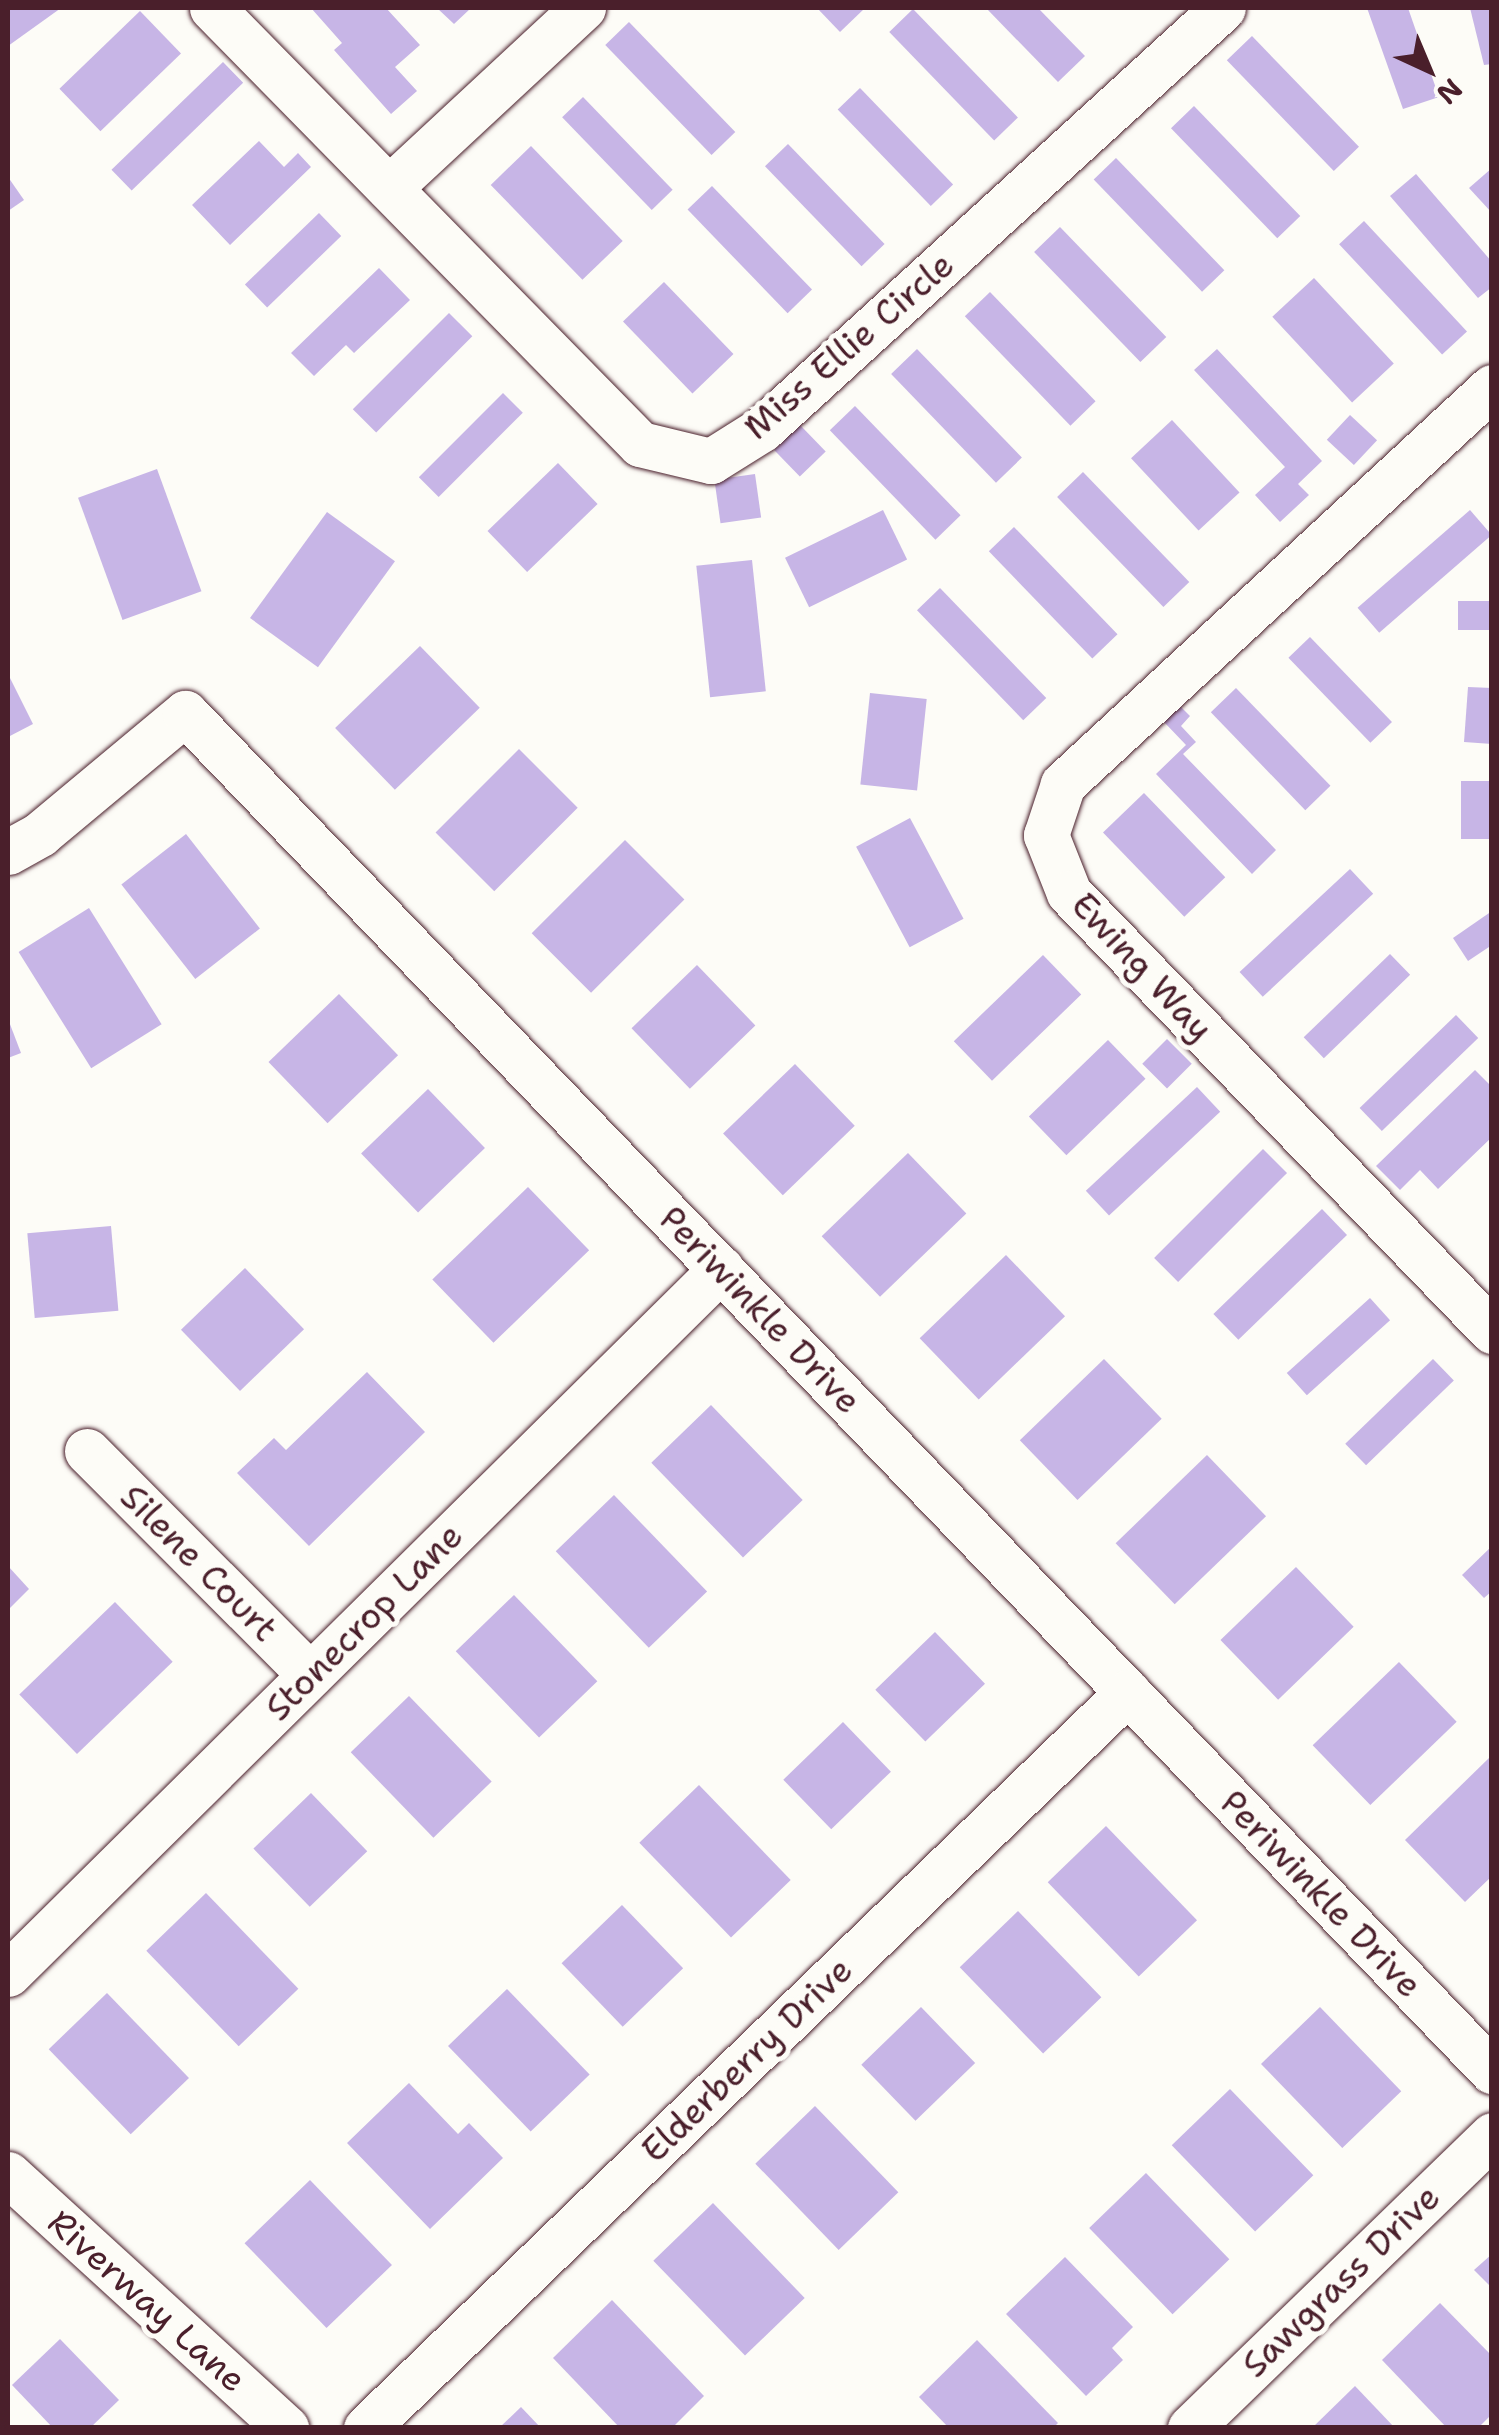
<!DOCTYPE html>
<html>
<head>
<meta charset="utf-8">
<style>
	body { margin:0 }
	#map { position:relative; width:1499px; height:2435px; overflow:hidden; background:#fdfcf7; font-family:"Shantell Sans",sans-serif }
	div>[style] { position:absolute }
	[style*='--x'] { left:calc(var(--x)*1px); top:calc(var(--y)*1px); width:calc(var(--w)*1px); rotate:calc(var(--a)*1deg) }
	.building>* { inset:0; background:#c7b5e6; transform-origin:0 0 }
	.roads { filter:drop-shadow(0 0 2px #4a1f2b) drop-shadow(0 0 2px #4a1f2b) }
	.minor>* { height:45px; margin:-22.5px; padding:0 22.5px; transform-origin:22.5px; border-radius:22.5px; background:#fdfcf7 }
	span { translate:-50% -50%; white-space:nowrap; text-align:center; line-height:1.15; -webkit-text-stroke:10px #fdfcf7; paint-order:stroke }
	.street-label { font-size:35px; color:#4a1f2b }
	.frame { position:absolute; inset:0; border:10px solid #4a1f2b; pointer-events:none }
	.north { position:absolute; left:1379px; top:20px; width:100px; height:100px; -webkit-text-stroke:8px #fdfcf7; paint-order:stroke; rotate:136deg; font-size:28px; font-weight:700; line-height:40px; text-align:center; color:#4a1f2b }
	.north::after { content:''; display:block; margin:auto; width:35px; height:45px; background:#4a1f2b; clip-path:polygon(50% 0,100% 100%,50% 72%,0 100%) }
</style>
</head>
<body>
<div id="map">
	<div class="building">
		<div style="clip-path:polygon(8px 8px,61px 8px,8px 46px)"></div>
		<div style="clip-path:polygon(311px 8px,386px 8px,420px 45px,395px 67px,417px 91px,391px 114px,334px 50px,342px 43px)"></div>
		<div style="clip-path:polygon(437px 8px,471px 8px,454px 24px)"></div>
		<div style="clip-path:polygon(817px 8px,865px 8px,840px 32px)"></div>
		<div style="clip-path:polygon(986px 8px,1038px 8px,1085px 56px,1058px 82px)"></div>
		<div style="clip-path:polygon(1367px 8px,1408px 8px,1439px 97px,1403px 109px)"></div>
		<div style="clip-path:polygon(1470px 8px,1492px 8px,1492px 64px,1484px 65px)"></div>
		<div style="left:913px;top:9px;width:151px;height:33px;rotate:46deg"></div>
		<div style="left:140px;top:11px;width:59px;height:112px;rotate:46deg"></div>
		<div style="left:629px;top:22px;width:153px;height:33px;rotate:46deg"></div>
		<div style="left:1252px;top:36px;width:154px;height:35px;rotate:46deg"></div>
		<div style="left:223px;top:62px;width:29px;height:155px;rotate:46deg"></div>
		<div style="left:860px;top:88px;width:134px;height:31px;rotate:46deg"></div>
		<div style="left:583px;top:97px;width:129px;height:29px;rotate:46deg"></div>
		<div style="left:1194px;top:106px;width:153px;height:32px;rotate:46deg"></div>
		<div style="clip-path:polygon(259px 141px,284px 167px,298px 153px,311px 167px,230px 245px,192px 205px)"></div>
		<div style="left:788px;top:144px;width:139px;height:32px;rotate:46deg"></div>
		<div style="left:531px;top:146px;width:132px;height:56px;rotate:46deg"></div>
		<div style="left:1116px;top:158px;width:156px;height:31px;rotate:46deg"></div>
		<div style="clip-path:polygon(1492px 168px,1492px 213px,1469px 188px)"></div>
		<div style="clip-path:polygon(1416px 174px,1492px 262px,1492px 287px,1478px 298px,1390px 196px)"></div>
		<div style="clip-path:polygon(8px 177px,24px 200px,8px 211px)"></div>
		<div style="left:712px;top:186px;width:144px;height:34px;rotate:46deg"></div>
		<div style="left:319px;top:213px;width:32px;height:103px;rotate:46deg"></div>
		<div style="left:1364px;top:221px;width:151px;height:34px;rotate:47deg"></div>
		<div style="left:1060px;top:227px;width:153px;height:36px;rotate:46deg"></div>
		<div style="clip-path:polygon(379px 268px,410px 300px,354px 353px,346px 345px,314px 376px,291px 353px)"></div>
		<div style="left:1314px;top:278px;width:117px;height:57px;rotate:47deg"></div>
		<div style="left:664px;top:282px;width:100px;height:57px;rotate:46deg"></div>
		<div style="left:990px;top:292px;width:152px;height:35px;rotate:46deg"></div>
		<div style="left:449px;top:313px;width:33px;height:136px;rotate:45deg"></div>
		<div style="left:917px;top:349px;width:151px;height:36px;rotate:46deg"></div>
		<div style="clip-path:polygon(1217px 349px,1322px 461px,1298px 484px,1309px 495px,1280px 522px,1255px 495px,1285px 467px,1194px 370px)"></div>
		<div style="left:503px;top:393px;width:28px;height:119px;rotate:45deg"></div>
		<div style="left:855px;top:406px;width:152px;height:35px;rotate:46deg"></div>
		<div style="left:1350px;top:415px;width:37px;height:34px;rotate:43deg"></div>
		<div style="left:1172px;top:420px;width:99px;height:56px;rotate:47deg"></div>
		<div style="left:800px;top:425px;width:37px;height:36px;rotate:46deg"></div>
		<div style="left:558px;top:463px;width:57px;height:98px;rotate:46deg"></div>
		<div style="left:157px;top:469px;width:130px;height:84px;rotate:70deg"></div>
		<div style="left:1083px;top:472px;width:153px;height:36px;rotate:46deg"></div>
		<div style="left:755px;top:474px;width:44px;height:41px;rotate:82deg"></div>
		<div style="left:883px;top:510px;width:55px;height:109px;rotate:64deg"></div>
		<div style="left:1470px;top:510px;width:33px;height:149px;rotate:49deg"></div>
		<div style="left:327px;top:512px;width:84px;height:131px;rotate:36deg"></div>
		<div style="left:1014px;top:527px;width:149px;height:35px;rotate:46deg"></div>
		<div style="left:752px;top:560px;width:132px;height:56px;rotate:84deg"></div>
		<div style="left:940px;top:588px;width:153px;height:32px;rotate:46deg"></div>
		<div style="left:1458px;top:601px;width:34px;height:29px"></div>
		<div style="left:1310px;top:637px;width:118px;height:30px;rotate:46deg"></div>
		<div style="left:420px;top:646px;width:86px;height:118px;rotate:46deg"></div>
		<div style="clip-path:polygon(8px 674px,33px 724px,8px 737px)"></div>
		<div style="clip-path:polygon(1468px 687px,1492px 688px,1492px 744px,1464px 742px)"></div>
		<div style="left:1236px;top:688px;width:136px;height:35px;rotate:46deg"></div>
		<div style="left:870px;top:693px;width:57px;height:92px;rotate:6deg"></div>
		<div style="clip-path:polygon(1180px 706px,1190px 716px,1181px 726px,1196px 742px,1183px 754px,1276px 850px,1252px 874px,1156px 774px,1186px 745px,1164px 722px)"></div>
		<div style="left:519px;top:749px;width:83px;height:118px;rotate:45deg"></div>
		<div style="left:1492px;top:781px;width:58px;height:31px;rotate:90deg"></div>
		<div style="left:1144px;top:793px;width:117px;height:57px;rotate:46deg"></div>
		<div style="left:910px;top:818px;width:114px;height:61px;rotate:62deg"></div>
		<div style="left:186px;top:834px;width:120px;height:82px;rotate:52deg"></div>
		<div style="left:625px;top:840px;width:84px;height:132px;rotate:45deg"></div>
		<div style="left:1350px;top:869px;width:34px;height:151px;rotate:47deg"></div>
		<div style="left:89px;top:908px;width:137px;height:83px;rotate:58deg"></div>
		<div style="clip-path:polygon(1492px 911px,1492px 945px,1468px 961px,1453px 938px)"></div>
		<div style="left:1390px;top:954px;width:29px;height:120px;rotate:46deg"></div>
		<div style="left:1043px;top:955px;width:55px;height:124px;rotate:46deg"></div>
		<div style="left:697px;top:965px;width:84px;height:91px;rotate:46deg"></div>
		<div style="left:339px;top:994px;width:85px;height:98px;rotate:46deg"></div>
		<div style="left:1456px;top:1015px;width:32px;height:134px;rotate:46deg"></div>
		<div style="clip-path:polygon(8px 1019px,21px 1053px,8px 1058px)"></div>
		<div style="left:1167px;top:1039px;width:35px;height:35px;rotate:45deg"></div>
		<div style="left:1108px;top:1040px;width:54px;height:110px;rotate:46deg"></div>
		<div style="left:795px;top:1064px;width:86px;height:100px;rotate:46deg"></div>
		<div style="clip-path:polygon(1475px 1070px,1492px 1087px,1492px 1137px,1438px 1189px,1420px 1170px,1400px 1190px,1376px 1166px)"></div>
		<div style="left:1197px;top:1087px;width:34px;height:152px;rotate:47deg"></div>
		<div style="left:428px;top:1089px;width:82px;height:93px;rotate:46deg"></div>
		<div style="left:1263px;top:1149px;width:34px;height:154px;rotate:45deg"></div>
		<div style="left:908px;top:1153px;width:84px;height:120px;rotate:46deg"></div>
		<div style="left:528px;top:1187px;width:88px;height:133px;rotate:46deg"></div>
		<div style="left:1322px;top:1209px;width:36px;height:151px;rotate:46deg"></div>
		<div style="left:111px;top:1226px;width:85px;height:84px;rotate:85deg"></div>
		<div style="left:1006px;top:1255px;width:85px;height:120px;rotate:46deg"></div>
		<div style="left:245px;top:1268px;width:85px;height:89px;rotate:46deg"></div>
		<div style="left:1370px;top:1298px;width:30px;height:112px;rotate:48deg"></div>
		<div style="left:1104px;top:1359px;width:83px;height:117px;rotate:46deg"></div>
		<div style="left:1433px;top:1359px;width:30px;height:122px;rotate:46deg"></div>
		<div style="clip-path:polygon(367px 1372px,425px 1432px,309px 1546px,237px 1473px,274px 1438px,286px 1450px)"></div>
		<div style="left:711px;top:1405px;width:132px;height:83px;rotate:46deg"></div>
		<div style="left:1207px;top:1455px;width:85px;height:127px;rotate:46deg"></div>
		<div style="left:614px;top:1495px;width:134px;height:81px;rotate:46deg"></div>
		<div style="clip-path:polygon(1492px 1546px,1492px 1591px,1484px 1598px,1462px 1575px)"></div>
		<div style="clip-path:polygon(8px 1566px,29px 1589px,8px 1610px)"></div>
		<div style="left:1296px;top:1567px;width:83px;height:105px;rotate:46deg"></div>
		<div style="left:514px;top:1595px;width:120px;height:81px;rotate:46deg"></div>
		<div style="left:115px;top:1602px;width:83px;height:133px;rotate:46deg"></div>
		<div style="left:935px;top:1632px;width:72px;height:83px;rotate:46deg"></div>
		<div style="left:1399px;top:1662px;width:83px;height:120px;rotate:46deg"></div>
		<div style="left:409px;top:1696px;width:119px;height:81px;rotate:46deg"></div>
		<div style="left:843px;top:1722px;width:69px;height:83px;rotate:46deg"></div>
		<div style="clip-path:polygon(1489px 1758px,1492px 1876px,1465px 1902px,1405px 1840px)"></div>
		<div style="left:699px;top:1785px;width:132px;height:83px;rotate:46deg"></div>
		<div style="left:311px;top:1793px;width:81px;height:80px;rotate:46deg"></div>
		<div style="left:1106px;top:1826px;width:131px;height:81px;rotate:46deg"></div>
		<div style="left:206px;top:1893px;width:133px;height:83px;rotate:46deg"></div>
		<div style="left:622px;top:1905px;width:88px;height:84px;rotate:46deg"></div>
		<div style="left:1018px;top:1911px;width:120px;height:81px;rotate:46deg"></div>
		<div style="left:507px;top:1989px;width:119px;height:82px;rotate:46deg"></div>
		<div style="left:107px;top:1993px;width:118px;height:81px;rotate:46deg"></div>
		<div style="left:921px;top:2007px;width:78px;height:83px;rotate:46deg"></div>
		<div style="left:1320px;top:2007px;width:117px;height:82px;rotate:46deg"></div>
		<div style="clip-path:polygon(409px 2083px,458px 2134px,469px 2123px,503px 2158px,430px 2229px,347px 2143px)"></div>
		<div style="left:1230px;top:2089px;width:120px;height:81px;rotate:46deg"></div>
		<div style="left:815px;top:2106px;width:120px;height:83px;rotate:46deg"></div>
		<div style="left:1146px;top:2173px;width:120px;height:79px;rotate:46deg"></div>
		<div style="left:310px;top:2180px;width:118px;height:91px;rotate:46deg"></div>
		<div style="left:713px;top:2203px;width:132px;height:83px;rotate:46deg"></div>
		<div style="clip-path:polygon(1492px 2254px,1492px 2288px,1474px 2270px)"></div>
		<div style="clip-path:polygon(1065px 2257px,1133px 2327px,1112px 2348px,1123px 2360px,1086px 2396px,1006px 2314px)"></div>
		<div style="clip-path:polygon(612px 2300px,704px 2396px,672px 2428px,620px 2428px,553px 2358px)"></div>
		<div style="clip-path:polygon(1440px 2303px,1492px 2356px,1492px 2414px,1478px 2428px,1447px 2428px,1382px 2360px)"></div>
		<div style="clip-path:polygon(60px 2339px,119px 2400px,90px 2428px,53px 2428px,12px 2385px)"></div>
		<div style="clip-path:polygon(977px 2340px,1058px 2423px,1053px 2428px,949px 2428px,919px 2397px)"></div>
		<div style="clip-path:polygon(1355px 2386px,1395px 2428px,1312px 2428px)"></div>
		<div style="clip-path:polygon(521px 2407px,541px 2428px,499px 2428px)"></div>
	</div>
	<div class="roads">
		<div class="minor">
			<div style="--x:212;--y:8;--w:611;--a:45.53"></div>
			<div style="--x:640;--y:444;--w:73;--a:13.5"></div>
			<div style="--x:711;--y:461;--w:60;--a:-32.1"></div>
			<div style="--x:762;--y:429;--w:624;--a:-42.4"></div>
			<div style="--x:389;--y:188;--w:265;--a:-42.9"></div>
			<div style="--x:1492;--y:387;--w:585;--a:137.22"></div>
			<div style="--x:1063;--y:784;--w:54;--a:108.4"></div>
			<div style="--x:1046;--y:835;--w:62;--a:68.4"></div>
			<div style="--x:1069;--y:893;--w:609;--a:46"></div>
			<div style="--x:8;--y:852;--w:37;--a:-29"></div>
			<div style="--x:40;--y:834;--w:189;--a:-39.8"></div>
			<div style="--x:185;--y:713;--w:1885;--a:46.1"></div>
			<div style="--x:87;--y:1451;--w:316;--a:45.1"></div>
			<div style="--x:8;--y:1974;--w:1003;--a:-44.68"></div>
			<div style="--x:8;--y:2174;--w:377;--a:42.4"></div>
			<div style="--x:366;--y:2428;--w:1059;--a:-44.01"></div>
			<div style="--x:1190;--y:2428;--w:421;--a:-44.1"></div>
		</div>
	</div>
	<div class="street-label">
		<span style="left:849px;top:346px;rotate:-41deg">Miss Ellie Circle</span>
		<span style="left:1142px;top:967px;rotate:47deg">Ewing Way</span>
		<span style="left:760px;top:1310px;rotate:46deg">Periwinkle Drive</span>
		<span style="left:199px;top:1563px;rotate:45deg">Silene Court</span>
		<span style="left:364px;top:1622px;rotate:-45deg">Stonecrop Lane</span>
		<span style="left:1321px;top:1894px;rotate:46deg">Periwinkle Drive</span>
		<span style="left:747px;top:2060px;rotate:-44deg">Elderberry Drive</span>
		<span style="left:1341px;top:2281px;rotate:-44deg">Sawgrass Drive</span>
		<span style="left:147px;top:2301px;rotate:42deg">Riverway Lane</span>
	</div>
	<div class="frame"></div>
	<div class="north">N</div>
</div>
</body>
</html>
